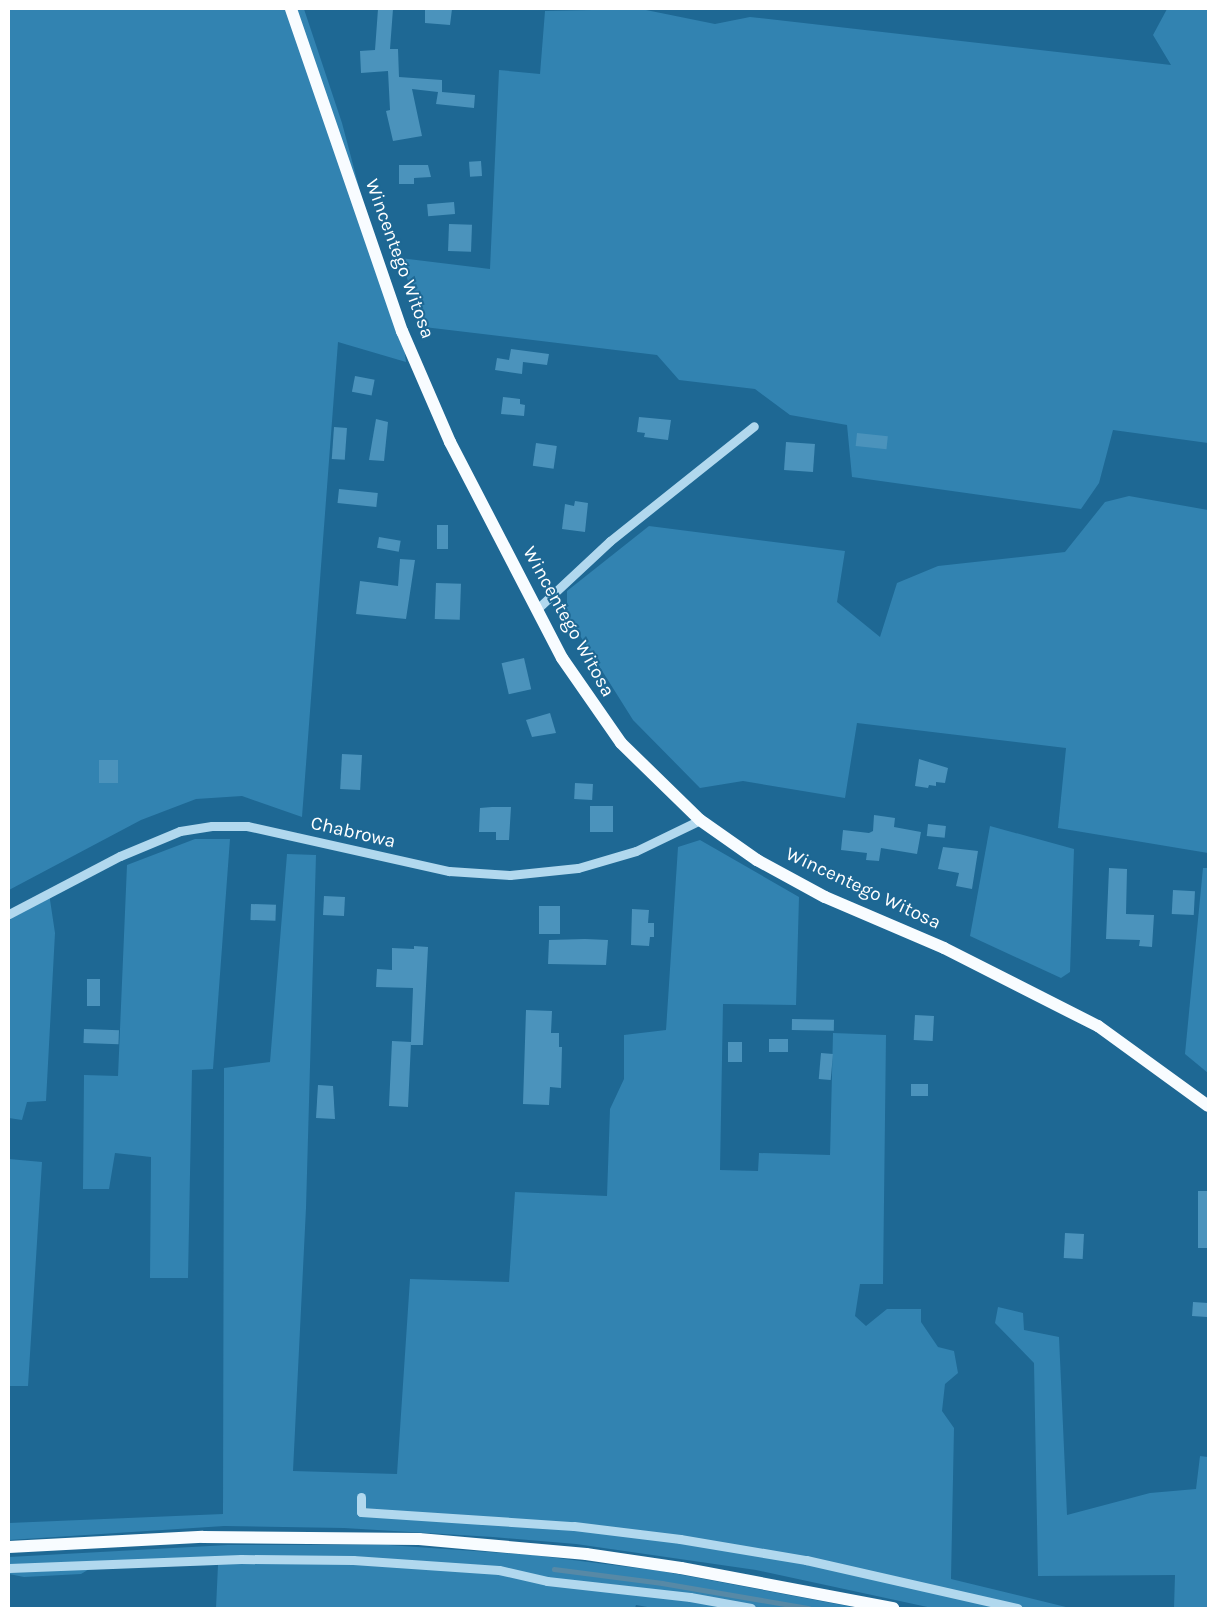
<!DOCTYPE html>
<html>
<head>
<meta charset="utf-8">
<style>
	body { margin:0 }
	#map { position:relative; width:1217px; height:1617px; overflow:hidden; background:#1e6894; font-family:Karla,sans-serif }
	div>[style] { position:absolute }
	[style*='--x'] { left:calc(var(--x)*1px); top:calc(var(--y)*1px); width:calc(var(--w)*1px); rotate:calc(var(--a)*1deg) }
	.green>* { inset:0; background:#3283b1 }
	.stream>* { height:4.5px; margin:-2.25px; padding:0 2.25px; transform-origin:2.25px; border-radius:2.25px; background:#5789a6 }
	.building>* { inset:0; background:#4b93bc; transform-origin:0 0 }
	.minor>* { height:9px; margin:-4.5px; padding:0 4.5px; transform-origin:4.5px; border-radius:4.5px; background:#b1d8ee }
	.major>* { height:12px; margin:-6px; padding:0 6px; transform-origin:6px; border-radius:6px; background:#f8fcff }
	span { translate:-50% -50%; white-space:nowrap; text-align:center; line-height:1.15; -webkit-text-stroke:4px #1e6894; paint-order:stroke }
	.street-label { font-size:19px; color:#fff }
	.frame { position:absolute; inset:0; border:10px solid #fff; pointer-events:none }
</style>
</head>
<body>
<div id="map">
	<div class="green">
		<div style="clip-path:polygon(9px 9px,304px 9px,342px 123px,378px 259px,402px 331px,406px 362px,338px 342px,302px 817px,242px 796px,196px 799px,141px 820px,9px 890px)"></div>
		<div style="clip-path:polygon(641px 9px,715px 24px,750px 17px,1171px 65px,1153px 35px,1167px 9px,1208px 9px,1208px 443px,1113px 430px,1099px 483px,1081px 509px,852px 477px,847px 425px,790px 415px,755px 389px,679px 380px,657px 355px,424px 327px,400px 258px,490px 269px,499px 70px,540px 74px,545px 11px)"></div>
		<div style="clip-path:polygon(1129px 496px,1208px 510px,1208px 853px,1058px 828px,1066px 748px,857px 723px,845px 798px,743px 781px,700px 788px,633px 720px,567px 615px,567px 591px,649px 526px,845px 551px,837px 602px,880px 637px,897px 583px,938px 566px,1065px 552px,1105px 502px)"></div>
		<div style="clip-path:polygon(990px 826px,1074px 849px,1070px 972px,1061px 978px,970px 936px)"></div>
		<div style="clip-path:polygon(195px 839px,230px 839px,213px 1069px,192px 1070px,188px 1278px,150px 1278px,151px 1157px,115px 1153px,109px 1189px,83px 1189px,84px 1075px,118px 1076px,127px 865px)"></div>
		<div style="clip-path:polygon(700px 840px,799px 897px,796px 1005px,723px 1004px,720px 1170px,758px 1171px,759px 1153px,830px 1155px,833px 1033px,886px 1035px,883px 1284px,860px 1284px,855px 1316px,866px 1326px,887px 1309px,921px 1309px,921px 1322px,938px 1347px,954px 1351px,958px 1373px,945px 1384px,942px 1411px,954px 1428px,951px 1579px,1070px 1608px,932px 1608px,756px 1570px,576px 1544px,493px 1537px,344px 1528px,224px 1526px,9px 1540px,9px 1523px,223px 1514px,224px 1068px,270px 1062px,287px 854px,316px 855px,306px 1208px,293px 1471px,397px 1474px,410px 1279px,509px 1282px,515px 1192px,607px 1196px,610px 1109px,624px 1079px,624px 1035px,666px 1030px,678px 847px)"></div>
		<div style="clip-path:polygon(1203px 868px,1208px 868px,1208px 1073px,1185px 1054px)"></div>
		<div style="clip-path:polygon(49px 893px,55px 933px,46px 1101px,27px 1102px,22px 1120px,9px 1118px,9px 914px)"></div>
		<div style="clip-path:polygon(9px 1159px,42px 1162px,28px 1386px,9px 1386px)"></div>
		<div style="clip-path:polygon(998px 1307px,1023px 1313px,1024px 1330px,1059px 1337px,1067px 1515px,1150px 1493px,1196px 1489px,1200px 1456px,1208px 1457px,1208px 1608px,1174px 1608px,1175px 1575px,1038px 1576px,1034px 1363px,995px 1323px)"></div>
		<div style="clip-path:polygon(228px 1545px,388px 1545px,533px 1555px,661px 1571px,858px 1608px,653px 1608px,636px 1605px,635px 1608px,216px 1608px,218px 1565px,91px 1568px,81px 1574px,24px 1577px,9px 1574px,9px 1557px)"></div>
	</div>
	<div class="stream">
		<div style="--x:554;--y:1569;--w:109;--a:7.4"></div>
		<div style="--x:662;--y:1583;--w:149;--a:9.7"></div>
	</div>
	<div class="building">
		<div style="clip-path:polygon(378px 9px,393px 9px,390px 49px,398px 49px,399px 77px,442px 80px,442px 92px,475px 95px,474px 108px,436px 104px,438px 92px,412px 89px,422px 136px,393px 141px,386px 111px,390px 110px,388px 71px,361px 73px,360px 51px,375px 50px)"></div>
		<div style="clip-path:polygon(425px 9px,452px 9px,450px 25px,425px 23px)"></div>
		<div style="left:481px;top:161px;width:15px;height:12px;rotate:86deg"></div>
		<div style="clip-path:polygon(399px 165px,428px 165px,431px 177px,414px 178px,414px 184px,399px 184px)"></div>
		<div style="left:454px;top:202px;width:12px;height:27px;rotate:85deg"></div>
		<div style="left:449px;top:224px;width:23px;height:27px;rotate:2deg"></div>
		<div style="clip-path:polygon(511px 349px,549px 354px,547px 365px,523px 362px,522px 374px,495px 370px,497px 358px,509px 360px)"></div>
		<div style="left:355px;top:376px;width:20px;height:16px;rotate:11deg"></div>
		<div style="clip-path:polygon(503px 397px,520px 399px,520px 404px,525px 405px,524px 416px,501px 414px)"></div>
		<div style="clip-path:polygon(639px 417px,671px 420px,668px 440px,644px 437px,645px 433px,637px 432px)"></div>
		<div style="clip-path:polygon(376px 419px,388px 422px,384px 461px,369px 460px)"></div>
		<div style="left:334px;top:427px;width:13px;height:32px;rotate:4deg"></div>
		<div style="left:857px;top:433px;width:31px;height:13px;rotate:6deg"></div>
		<div style="left:786px;top:442px;width:29px;height:28px;rotate:4deg"></div>
		<div style="left:536px;top:443px;width:21px;height:23px;rotate:8deg"></div>
		<div style="left:339px;top:489px;width:39px;height:14px;rotate:6deg"></div>
		<div style="clip-path:polygon(575px 501px,588px 503px,585px 532px,562px 529px,565px 504px,574px 506px)"></div>
		<div style="left:437px;top:525px;width:11px;height:24px"></div>
		<div style="left:379px;top:537px;width:22px;height:11px;rotate:10deg"></div>
		<div style="clip-path:polygon(400px 559px,415px 560px,406px 619px,356px 614px,360px 581px,398px 586px)"></div>
		<div style="left:436px;top:583px;width:25px;height:36px;rotate:2deg"></div>
		<div style="left:524px;top:658px;width:32px;height:23px;rotate:77deg"></div>
		<div style="clip-path:polygon(550px 713px,556px 733px,532px 737px,526px 720px)"></div>
		<div style="left:342px;top:754px;width:20px;height:35px;rotate:3deg"></div>
		<div style="clip-path:polygon(919px 759px,948px 768px,945px 783px,936px 782px,936px 786px,929px 785px,928px 788px,915px 786px)"></div>
		<div style="left:99px;top:760px;width:19px;height:23px"></div>
		<div style="left:575px;top:783px;width:18px;height:16px;rotate:3deg"></div>
		<div style="left:590px;top:806px;width:23px;height:26px"></div>
		<div style="clip-path:polygon(492px 807px,511px 807px,509px 840px,496px 840px,496px 832px,479px 832px,480px 808px)"></div>
		<div style="clip-path:polygon(874px 815px,895px 818px,894px 827px,921px 832px,917px 854px,881px 848px,879px 861px,866px 860px,867px 853px,841px 850px,843px 830px,869px 833px,873px 831px)"></div>
		<div style="left:928px;top:824px;width:18px;height:12px;rotate:6deg"></div>
		<div style="clip-path:polygon(943px 847px,978px 851px,972px 889px,956px 886px,959px 873px,938px 869px)"></div>
		<div style="clip-path:polygon(1109px 868px,1127px 869px,1126px 914px,1154px 915px,1152px 947px,1139px 946px,1140px 940px,1106px 939px)"></div>
		<div style="left:1173px;top:890px;width:22px;height:24px;rotate:3deg"></div>
		<div style="left:324px;top:896px;width:21px;height:19px;rotate:3deg"></div>
		<div style="left:251px;top:904px;width:25px;height:16px;rotate:2deg"></div>
		<div style="left:539px;top:906px;width:21px;height:28px"></div>
		<div style="clip-path:polygon(632px 909px,649px 910px,648px 923px,654px 923px,654px 937px,650px 937px,649px 946px,631px 945px)"></div>
		<div style="clip-path:polygon(585px 939px,608px 940px,606px 965px,548px 964px,549px 940px)"></div>
		<div style="clip-path:polygon(414px 946px,428px 947px,423px 1045px,411px 1045px,411px 1042px,408px 1107px,389px 1106px,392px 1041px,411px 1042px,413px 988px,376px 987px,377px 969px,392px 970px,392px 948px,414px 949px)"></div>
		<div style="left:87px;top:979px;width:13px;height:27px"></div>
		<div style="clip-path:polygon(526px 1010px,552px 1011px,551px 1033px,559px 1033px,559px 1047px,562px 1047px,561px 1088px,550px 1087px,549px 1105px,523px 1104px)"></div>
		<div style="left:915px;top:1015px;width:19px;height:25px;rotate:3deg"></div>
		<div style="left:792px;top:1019px;width:42px;height:11px;rotate:1deg"></div>
		<div style="left:84px;top:1029px;width:35px;height:14px;rotate:2deg"></div>
		<div style="left:769px;top:1039px;width:19px;height:13px"></div>
		<div style="left:728px;top:1042px;width:14px;height:20px"></div>
		<div style="left:821px;top:1053px;width:12px;height:26px;rotate:5deg"></div>
		<div style="left:911px;top:1084px;width:17px;height:12px"></div>
		<div style="clip-path:polygon(318px 1085px,333px 1086px,335px 1119px,316px 1118px)"></div>
		<div style="left:1198px;top:1191px;width:10px;height:57px"></div>
		<div style="left:1065px;top:1233px;width:19px;height:25px;rotate:3deg"></div>
		<div style="left:1193px;top:1302px;width:15px;height:14px;rotate:4deg"></div>
	</div>
	<div class="minor">
		<div style="--x:536;--y:610;--w:101;--a:-43"></div>
		<div style="--x:610;--y:541;--w:184;--a:-38.6"></div>
		<div style="--x:9;--y:914;--w:125;--a:-27.6"></div>
		<div style="--x:120;--y:856;--w:65;--a:-22.6"></div>
		<div style="--x:180;--y:831;--w:32;--a:-9"></div>
		<div style="--x:212;--y:826;--w:35;--a:0"></div>
		<div style="--x:247;--y:826;--w:207;--a:12.6"></div>
		<div style="--x:449;--y:871;--w:61;--a:3.8"></div>
		<div style="--x:510;--y:875;--w:68;--a:-5.9"></div>
		<div style="--x:578;--y:868;--w:60;--a:-16.3"></div>
		<div style="--x:636;--y:851;--w:71;--a:-25.8"></div>
		<div style="--x:361;--y:1497;--w:15;--a:90"></div>
		<div style="--x:361;--y:1512;--w:213;--a:3.8"></div>
		<div style="--x:574;--y:1526;--w:107;--a:7"></div>
		<div style="--x:680;--y:1539;--w:128;--a:9.5"></div>
		<div style="--x:806;--y:1560;--w:217;--a:12.8"></div>
		<div style="--x:9;--y:1568;--w:232;--a:-2.2"></div>
		<div style="--x:241;--y:1559;--w:112;--a:0.5"></div>
		<div style="--x:353;--y:1560;--w:146;--a:3.9"></div>
		<div style="--x:499;--y:1570;--w:49;--a:12.9"></div>
		<div style="--x:547;--y:1581;--w:144;--a:6.4"></div>
		<div style="--x:690;--y:1597;--w:62;--a:10.2"></div>
	</div>
	<div class="major">
		<div style="--x:291;--y:9;--w:341;--a:71"></div>
		<div style="--x:402;--y:331;--w:121;--a:66.6"></div>
		<div style="--x:450;--y:442;--w:243;--a:62.6"></div>
		<div style="--x:562;--y:658;--w:103;--a:55.2"></div>
		<div style="--x:621;--y:743;--w:110;--a:44.3"></div>
		<div style="--x:700;--y:820;--w:70;--a:35.1"></div>
		<div style="--x:757;--y:860;--w:77;--a:28.6"></div>
		<div style="--x:825;--y:897;--w:129;--a:23.2"></div>
		<div style="--x:944;--y:948;--w:173;--a:26.9"></div>
		<div style="--x:1098;--y:1026;--w:136;--a:36"></div>
		<div style="--x:9;--y:1547;--w:194;--a:-3"></div>
		<div style="--x:203;--y:1537;--w:216;--a:0.5"></div>
		<div style="--x:419;--y:1539;--w:168;--a:5.1"></div>
		<div style="--x:586;--y:1554;--w:96;--a:8.4"></div>
		<div style="--x:681;--y:1568;--w:216;--a:10.7"></div>
	</div>
	<div class="street-label">
		<span style="left:399px;top:259px;rotate:70deg">Wincentego Witosa</span>
		<span style="left:568px;top:622px;rotate:61deg">Wincentego Witosa</span>
		<span style="left:353px;top:833px;rotate:13deg">Chabrowa</span>
		<span style="left:863px;top:889px;rotate:25deg">Wincentego Witosa</span>
	</div>
	<div class="frame"></div>
</div>
</body>
</html>
